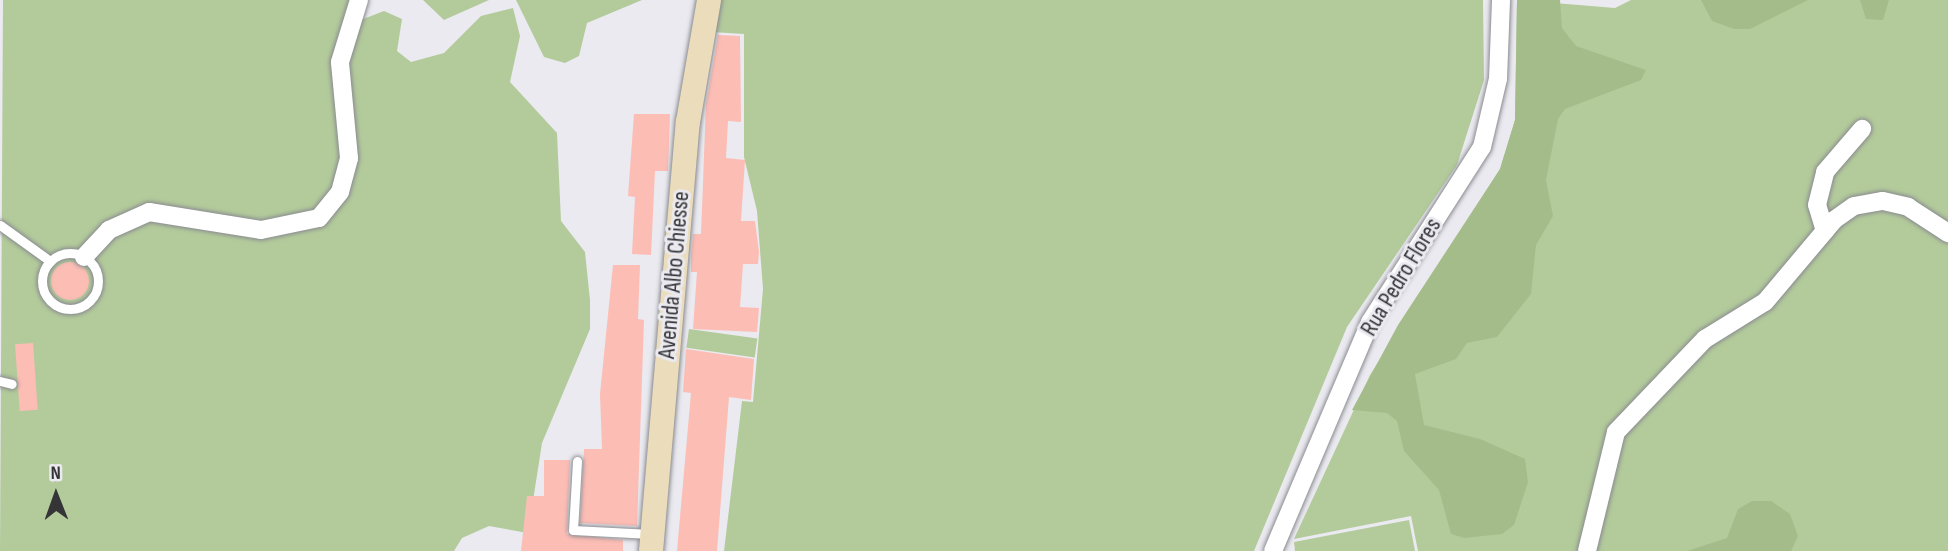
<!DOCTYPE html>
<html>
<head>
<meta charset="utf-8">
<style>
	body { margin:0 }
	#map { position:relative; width:1948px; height:551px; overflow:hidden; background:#eaeaf0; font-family:"Sofia Sans Condensed",sans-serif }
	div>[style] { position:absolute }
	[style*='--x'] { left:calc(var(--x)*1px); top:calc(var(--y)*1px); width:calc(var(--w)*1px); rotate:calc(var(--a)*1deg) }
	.green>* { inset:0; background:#b3cb9b; transform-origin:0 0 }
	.forest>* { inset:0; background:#a4bc8a }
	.building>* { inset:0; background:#fcbdb5; transform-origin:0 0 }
	.round { border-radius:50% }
	.roads { filter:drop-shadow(0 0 2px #8a8b90) drop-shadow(0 0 2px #8a8b90) }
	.lane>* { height:9px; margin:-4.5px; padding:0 4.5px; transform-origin:4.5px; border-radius:4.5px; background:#fff }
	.lane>.ring { margin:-4.5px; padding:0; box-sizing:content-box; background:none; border:9px solid #fff; border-radius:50% }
	.street>* { height:18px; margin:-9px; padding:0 9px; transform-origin:9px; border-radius:9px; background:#fff }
	.secondary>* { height:24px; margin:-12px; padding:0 12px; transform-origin:12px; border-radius:12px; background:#ebdcbc }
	span { translate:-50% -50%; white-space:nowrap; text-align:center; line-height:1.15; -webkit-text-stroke:6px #eaeaf0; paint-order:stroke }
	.street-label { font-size:24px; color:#353538 }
	.north { position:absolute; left:21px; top:460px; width:70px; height:70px; -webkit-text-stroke:5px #eaeaf0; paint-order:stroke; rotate:359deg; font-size:19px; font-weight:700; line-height:28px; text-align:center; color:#353538 }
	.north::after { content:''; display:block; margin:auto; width:24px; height:32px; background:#353538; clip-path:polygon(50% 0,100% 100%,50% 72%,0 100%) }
</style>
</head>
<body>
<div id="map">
	<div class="green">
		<div style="clip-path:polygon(3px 0,363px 0,358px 21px,384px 11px,402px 19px,397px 51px,411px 62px,444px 53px,481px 16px,513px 8px,520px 36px,510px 82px,557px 133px,561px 221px,585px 252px,590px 300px,590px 329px,542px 443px,528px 533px,489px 526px,462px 538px,454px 551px,0 551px)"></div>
		<div style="clip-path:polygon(423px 0,489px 0,444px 20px)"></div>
		<div style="clip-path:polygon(516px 0,642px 0,587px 23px,579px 56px,565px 63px,544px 57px)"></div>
		<div style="clip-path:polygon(719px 0,1483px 0,1484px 80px,1457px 165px,1347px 327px,1254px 551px,724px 551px,742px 401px,753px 402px,763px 289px,757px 211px,744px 157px,744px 34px,712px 32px)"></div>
		<div style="clip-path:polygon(1517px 0,1615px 8px,1631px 0,1948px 0,1948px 551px,1418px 551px,1411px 516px,1294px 539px,1370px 375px,1500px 169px,1515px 120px)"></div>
		<div style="left:689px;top:329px;width:69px;height:19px;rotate:8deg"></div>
		<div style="clip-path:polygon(1409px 520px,1415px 551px,1295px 551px,1294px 542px)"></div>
	</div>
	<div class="forest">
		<div style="clip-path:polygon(1517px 0,1560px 0,1562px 28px,1576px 46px,1646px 70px,1641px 80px,1565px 109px,1558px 119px,1546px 180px,1553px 216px,1536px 245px,1531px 294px,1497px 337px,1467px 343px,1456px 359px,1415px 374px,1424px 425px,1480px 439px,1525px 459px,1528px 482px,1514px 525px,1502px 534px,1464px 538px,1451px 534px,1439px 490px,1404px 451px,1397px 421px,1387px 413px,1352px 410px,1398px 325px,1500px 169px,1515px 120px)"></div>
		<div style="clip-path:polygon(1701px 0,1808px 0,1750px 29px,1734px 29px,1712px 21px)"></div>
		<div style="clip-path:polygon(1860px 0,1889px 0,1883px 20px,1866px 19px)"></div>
		<div style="clip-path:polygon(1752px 501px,1771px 501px,1790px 514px,1798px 536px,1791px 551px,1687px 551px,1727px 538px,1738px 509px)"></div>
	</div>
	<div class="building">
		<div style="clip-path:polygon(718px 35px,740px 36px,741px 122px,728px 121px,726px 158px,745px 160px,741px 221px,755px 221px,759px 252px,758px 264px,743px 264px,740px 307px,759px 308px,757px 332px,693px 329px,697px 272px,691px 272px,691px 256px,693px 234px,701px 234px,706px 104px)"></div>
		<div style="clip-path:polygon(634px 114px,670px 114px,668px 171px,655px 171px,651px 255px,632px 254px,635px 197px,628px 196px)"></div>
		<div class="round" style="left:51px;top:262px;width:38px;height:38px"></div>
		<div style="clip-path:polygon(613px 265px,640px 265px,638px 319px,644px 320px,637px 526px,580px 523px,584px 449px,602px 449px,600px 394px)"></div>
		<div style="left:33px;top:343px;width:67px;height:18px;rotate:86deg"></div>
		<div style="clip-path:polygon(686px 349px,754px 359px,751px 400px,729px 397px,717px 551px,677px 551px,691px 393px,683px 392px)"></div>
		<div style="clip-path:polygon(544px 460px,570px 460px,567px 534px,623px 540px,623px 551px,521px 551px,527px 496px,544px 496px)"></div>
	</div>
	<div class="roads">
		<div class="lane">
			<div style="--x:0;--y:225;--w:62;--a:35.8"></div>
			<div class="ring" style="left:42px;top:253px;width:47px;height:47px"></div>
			<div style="--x:0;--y:381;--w:12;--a:14"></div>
			<div style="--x:577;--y:461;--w:69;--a:93.3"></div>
			<div style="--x:573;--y:530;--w:78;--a:2.9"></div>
		</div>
		<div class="street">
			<div style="--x:1825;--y:231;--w:27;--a:-107"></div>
			<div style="--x:1817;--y:205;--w:34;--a:-76"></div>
			<div style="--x:1825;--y:172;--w:57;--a:-49.3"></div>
			<div style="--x:84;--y:257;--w:37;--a:-47"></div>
			<div style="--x:109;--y:230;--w:44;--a:-24.2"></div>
			<div style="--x:149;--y:212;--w:113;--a:9.1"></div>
			<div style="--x:261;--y:230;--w:59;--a:-11.7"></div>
			<div style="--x:319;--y:218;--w:33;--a:-51"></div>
			<div style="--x:340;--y:192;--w:35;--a:-75"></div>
			<div style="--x:349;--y:158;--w:96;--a:-95.4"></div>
			<div style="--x:340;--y:62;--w:65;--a:-73"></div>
			<div style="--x:1273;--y:551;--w:249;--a:-67"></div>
			<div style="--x:1370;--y:322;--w:208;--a:-57.4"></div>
			<div style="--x:1482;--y:147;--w:70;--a:-76.8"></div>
			<div style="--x:1498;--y:79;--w:79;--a:-87.8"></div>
			<div style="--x:1587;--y:551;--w:122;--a:-76.3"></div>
			<div style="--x:1616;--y:432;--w:129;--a:-46.3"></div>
			<div style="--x:1705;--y:339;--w:70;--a:-31.7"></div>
			<div style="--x:1765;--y:302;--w:107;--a:-49.9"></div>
			<div style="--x:1834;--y:220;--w:24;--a:-35"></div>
			<div style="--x:1854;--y:206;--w:29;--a:-10"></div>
			<div style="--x:1883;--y:201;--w:26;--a:13"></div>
			<div style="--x:1908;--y:207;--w:48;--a:33"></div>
		</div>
		<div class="secondary">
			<div style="--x:651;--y:551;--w:431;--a:-85.1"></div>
			<div style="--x:688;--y:122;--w:124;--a:-80.2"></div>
		</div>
	</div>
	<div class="street-label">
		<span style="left:674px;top:275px;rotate:-85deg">Avenida Albo Chiesse</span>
		<span style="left:1401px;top:277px;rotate:-59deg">Rua Pedro Flores</span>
	</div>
	<div class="north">N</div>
</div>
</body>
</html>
